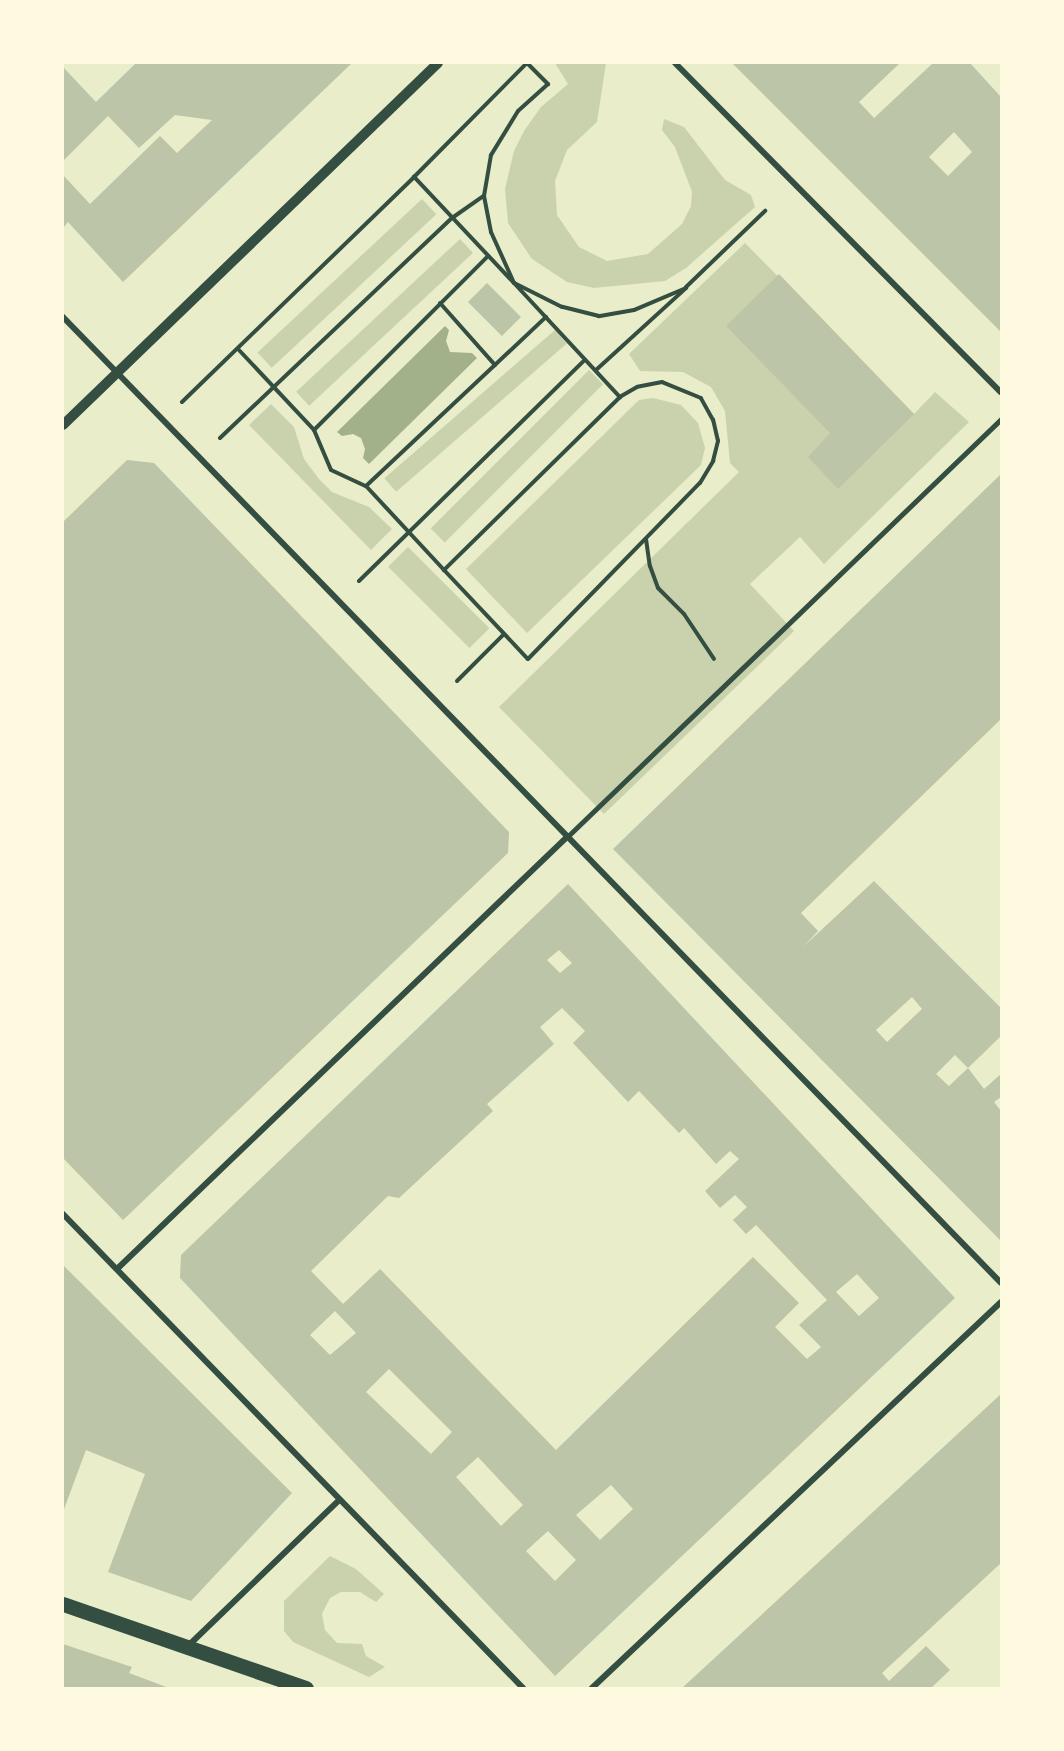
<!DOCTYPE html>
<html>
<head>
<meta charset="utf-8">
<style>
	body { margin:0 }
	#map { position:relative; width:1064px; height:1751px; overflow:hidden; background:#e9edc9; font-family:Rubik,sans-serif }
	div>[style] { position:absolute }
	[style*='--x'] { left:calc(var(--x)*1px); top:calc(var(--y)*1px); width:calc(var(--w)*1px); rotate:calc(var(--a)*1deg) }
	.green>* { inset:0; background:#cad2ad; transform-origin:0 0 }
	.water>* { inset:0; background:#a3b18a }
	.building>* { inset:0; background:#bcc5a7; transform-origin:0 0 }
	.path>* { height:4px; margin:-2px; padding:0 2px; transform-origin:2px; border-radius:2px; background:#344e41 }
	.pedestrian>* { height:5px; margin:-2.5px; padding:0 2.5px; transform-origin:2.5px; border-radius:2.5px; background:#344e41 }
	.minor>* { height:6px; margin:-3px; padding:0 3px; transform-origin:3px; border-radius:3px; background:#344e41 }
	.tertiary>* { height:10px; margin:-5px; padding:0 5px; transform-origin:5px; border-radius:5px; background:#344e41 }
	.primary>* { height:15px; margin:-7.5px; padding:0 7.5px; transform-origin:7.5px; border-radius:7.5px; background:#344e41 }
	span { translate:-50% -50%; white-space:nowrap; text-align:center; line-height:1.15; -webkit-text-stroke:4.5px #fefae0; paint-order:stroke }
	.frame { position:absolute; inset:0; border:64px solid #fefae0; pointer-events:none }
</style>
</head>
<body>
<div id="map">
	<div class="green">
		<div style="clip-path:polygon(555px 63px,606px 63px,597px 122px,567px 150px,555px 181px,557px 215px,579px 247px,607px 261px,648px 254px,682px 224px,691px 206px,692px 192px,675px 147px,662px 130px,664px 119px,684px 127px,725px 180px,751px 195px,755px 207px,686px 268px,665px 281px,594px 288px,567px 282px,532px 259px,508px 223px,505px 189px,514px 151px,524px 131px,541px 107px,568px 84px)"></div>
		<div style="left:422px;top:199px;width:21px;height:225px;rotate:47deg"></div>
		<div style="left:460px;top:239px;width:19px;height:224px;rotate:47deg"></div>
		<div style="clip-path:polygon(745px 243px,914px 414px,935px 392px,969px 422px,824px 564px,800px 537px,750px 584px,794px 631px,604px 814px,499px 707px,739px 472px,730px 463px,725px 411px,711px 387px,683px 372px,640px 371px,629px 354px)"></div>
		<div style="left:555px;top:330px;width:18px;height:226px;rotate:49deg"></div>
		<div style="left:589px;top:370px;width:20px;height:224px;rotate:45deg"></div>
		<div style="clip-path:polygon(653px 398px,681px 405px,698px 423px,705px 448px,701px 465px,527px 633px,466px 569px,639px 400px)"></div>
		<div style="clip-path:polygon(271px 404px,294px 427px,304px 459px,319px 479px,332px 492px,369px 507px,392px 529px,371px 550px,249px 425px)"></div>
		<div style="left:408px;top:547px;width:115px;height:28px;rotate:45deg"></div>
		<div style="clip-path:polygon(330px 1556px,356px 1569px,384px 1594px,376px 1602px,360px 1592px,341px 1592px,330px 1598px,322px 1614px,325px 1630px,337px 1643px,362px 1644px,366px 1656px,385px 1667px,369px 1677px,293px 1642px,284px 1631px,284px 1601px)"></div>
	</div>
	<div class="water">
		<div style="clip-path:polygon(445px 326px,449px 330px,446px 341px,450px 352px,472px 353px,477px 358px,369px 464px,363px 458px,365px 449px,361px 438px,353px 434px,342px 436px,337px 432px)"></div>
	</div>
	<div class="building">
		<div style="clip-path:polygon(136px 63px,352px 63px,123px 282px,68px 222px,63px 228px,63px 175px,90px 204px,160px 136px,177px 153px,212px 120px,175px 115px,139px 148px,108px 116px,63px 161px,63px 67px,96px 102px)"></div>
		<div style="clip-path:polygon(evenodd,732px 63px,900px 63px,859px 102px,874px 118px,933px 63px,970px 63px,1001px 97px,1001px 332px,732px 63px,954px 132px,972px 152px,948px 176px,929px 157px,954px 132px)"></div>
		<div style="clip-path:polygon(779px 274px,914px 414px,838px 489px,808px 457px,830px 433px,726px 326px)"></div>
		<div style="left:487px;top:283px;width:48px;height:27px;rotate:45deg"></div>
		<div style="clip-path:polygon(127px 460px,154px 463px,509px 832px,508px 853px,123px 1220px,63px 1158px,63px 522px)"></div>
		<div style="clip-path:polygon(evenodd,1001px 474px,1001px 719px,801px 913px,818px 931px,803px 947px,874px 881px,1001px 1008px,1001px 1036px,968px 1068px,955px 1055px,936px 1074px,949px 1086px,968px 1068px,984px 1089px,1001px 1074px,1001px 1097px,994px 1102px,1001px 1111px,1001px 1241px,613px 849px,1001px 474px,912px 997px,922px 1009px,887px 1042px,876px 1030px,912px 997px)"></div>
		<div style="clip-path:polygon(evenodd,568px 884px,955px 1298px,555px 1676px,180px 1278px,181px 1255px,568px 884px,559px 950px,572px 963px,560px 973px,547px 960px,559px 950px,568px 884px,562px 1008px,585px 1031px,573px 1043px,628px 1102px,639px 1091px,679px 1133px,684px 1128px,716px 1164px,730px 1151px,739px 1159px,705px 1191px,720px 1208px,735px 1195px,747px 1207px,733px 1220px,746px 1234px,756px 1225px,827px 1300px,799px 1325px,821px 1347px,807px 1359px,775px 1327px,799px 1303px,753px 1257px,556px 1450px,380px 1269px,343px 1304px,311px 1271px,388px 1196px,399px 1198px,493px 1111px,487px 1104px,554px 1044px,540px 1027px,562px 1008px,568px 884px,857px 1274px,879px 1298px,859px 1316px,836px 1292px,857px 1274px,568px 884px,335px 1311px,356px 1333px,330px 1355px,310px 1335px,335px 1311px,568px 884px,389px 1369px,452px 1432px,431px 1454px,366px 1392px,389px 1369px,568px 884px,478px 1457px,523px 1505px,501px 1526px,456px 1477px,478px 1457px,568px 884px,611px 1485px,633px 1509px,600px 1540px,576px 1515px,611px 1485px,568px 884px,548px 1531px,576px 1560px,555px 1581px,526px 1551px,548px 1531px)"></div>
		<div style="clip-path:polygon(63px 1265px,292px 1493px,191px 1601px,108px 1572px,145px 1474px,86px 1450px,63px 1512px)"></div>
		<div style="clip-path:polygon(1001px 1394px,1001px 1563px,882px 1673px,889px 1681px,926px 1646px,950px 1670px,931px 1688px,682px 1688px)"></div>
		<div style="clip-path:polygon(63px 1644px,132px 1667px,129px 1673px,169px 1688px,63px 1688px)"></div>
	</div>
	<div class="path">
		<div style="--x:527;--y:63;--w:30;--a:45"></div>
		<div style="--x:548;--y:84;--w:40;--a:138"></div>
		<div style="--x:518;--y:111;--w:52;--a:121.5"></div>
		<div style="--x:491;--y:155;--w:42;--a:99.7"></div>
		<div style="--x:484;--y:196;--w:37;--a:79"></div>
		<div style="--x:491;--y:232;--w:56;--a:65.7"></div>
		<div style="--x:514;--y:283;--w:146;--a:-133.3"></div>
		<div style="--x:414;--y:177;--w:161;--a:-45.3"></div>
		<div style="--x:686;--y:287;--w:110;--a:-43.9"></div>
		<div style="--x:440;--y:303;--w:83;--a:48.4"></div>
		<div style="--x:238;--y:349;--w:111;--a:46.8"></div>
		<div style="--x:314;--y:430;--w:43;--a:67"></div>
		<div style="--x:331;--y:470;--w:38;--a:25"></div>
		<div style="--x:366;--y:486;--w:247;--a:-43.2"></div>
		<div style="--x:596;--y:370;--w:122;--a:-42.3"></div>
		<div style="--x:686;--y:288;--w:56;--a:157.1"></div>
		<div style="--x:634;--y:310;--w:36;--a:170"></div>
		<div style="--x:599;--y:316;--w:38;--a:-166"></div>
		<div style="--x:562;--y:307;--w:54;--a:-153.4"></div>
		<div style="--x:514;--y:283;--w:156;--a:47.1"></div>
		<div style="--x:182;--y:402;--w:323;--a:-44.1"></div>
		<div style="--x:314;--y:430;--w:246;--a:-45"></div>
		<div style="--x:220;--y:438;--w:320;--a:-43.5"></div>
		<div style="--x:452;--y:218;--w:39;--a:-35"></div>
		<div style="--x:366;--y:486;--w:115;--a:47.1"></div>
		<div style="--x:444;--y:570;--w:122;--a:46.7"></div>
		<div style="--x:528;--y:659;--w:246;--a:-45.7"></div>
		<div style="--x:700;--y:483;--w:26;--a:-59"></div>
		<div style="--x:713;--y:461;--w:21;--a:-76"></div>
		<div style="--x:718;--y:441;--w:22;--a:-103"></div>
		<div style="--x:713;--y:420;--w:25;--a:-119"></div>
		<div style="--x:701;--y:398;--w:42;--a:-157.7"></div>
		<div style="--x:662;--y:382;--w:25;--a:169"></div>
		<div style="--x:637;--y:387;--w:20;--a:150"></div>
		<div style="--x:620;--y:397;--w:247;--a:135.5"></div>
		<div style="--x:646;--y:539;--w:27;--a:82"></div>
		<div style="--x:650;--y:566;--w:23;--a:70"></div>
		<div style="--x:658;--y:588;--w:37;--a:45"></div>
		<div style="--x:684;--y:614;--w:54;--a:56.3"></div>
		<div style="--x:359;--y:581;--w:316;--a:-44.4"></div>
		<div style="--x:457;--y:681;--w:66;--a:-45"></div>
	</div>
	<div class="pedestrian">
		<div style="--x:568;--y:836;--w:601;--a:-43.92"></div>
	</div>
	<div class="minor">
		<div style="--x:675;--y:63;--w:463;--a:45.3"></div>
		<div style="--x:63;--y:317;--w:1346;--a:45.84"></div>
		<div style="--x:63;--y:1214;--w:661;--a:45.86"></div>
		<div style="--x:117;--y:1269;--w:625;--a:-43.83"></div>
		<div style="--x:189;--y:1645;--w:209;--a:-44"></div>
		<div style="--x:592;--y:1688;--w:562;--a:-43.34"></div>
	</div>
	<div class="tertiary">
		<div style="--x:63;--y:425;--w:521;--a:-43.99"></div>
	</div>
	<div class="primary">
		<div style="--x:63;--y:1604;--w:257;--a:19.1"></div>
	</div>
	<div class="frame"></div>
</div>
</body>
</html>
